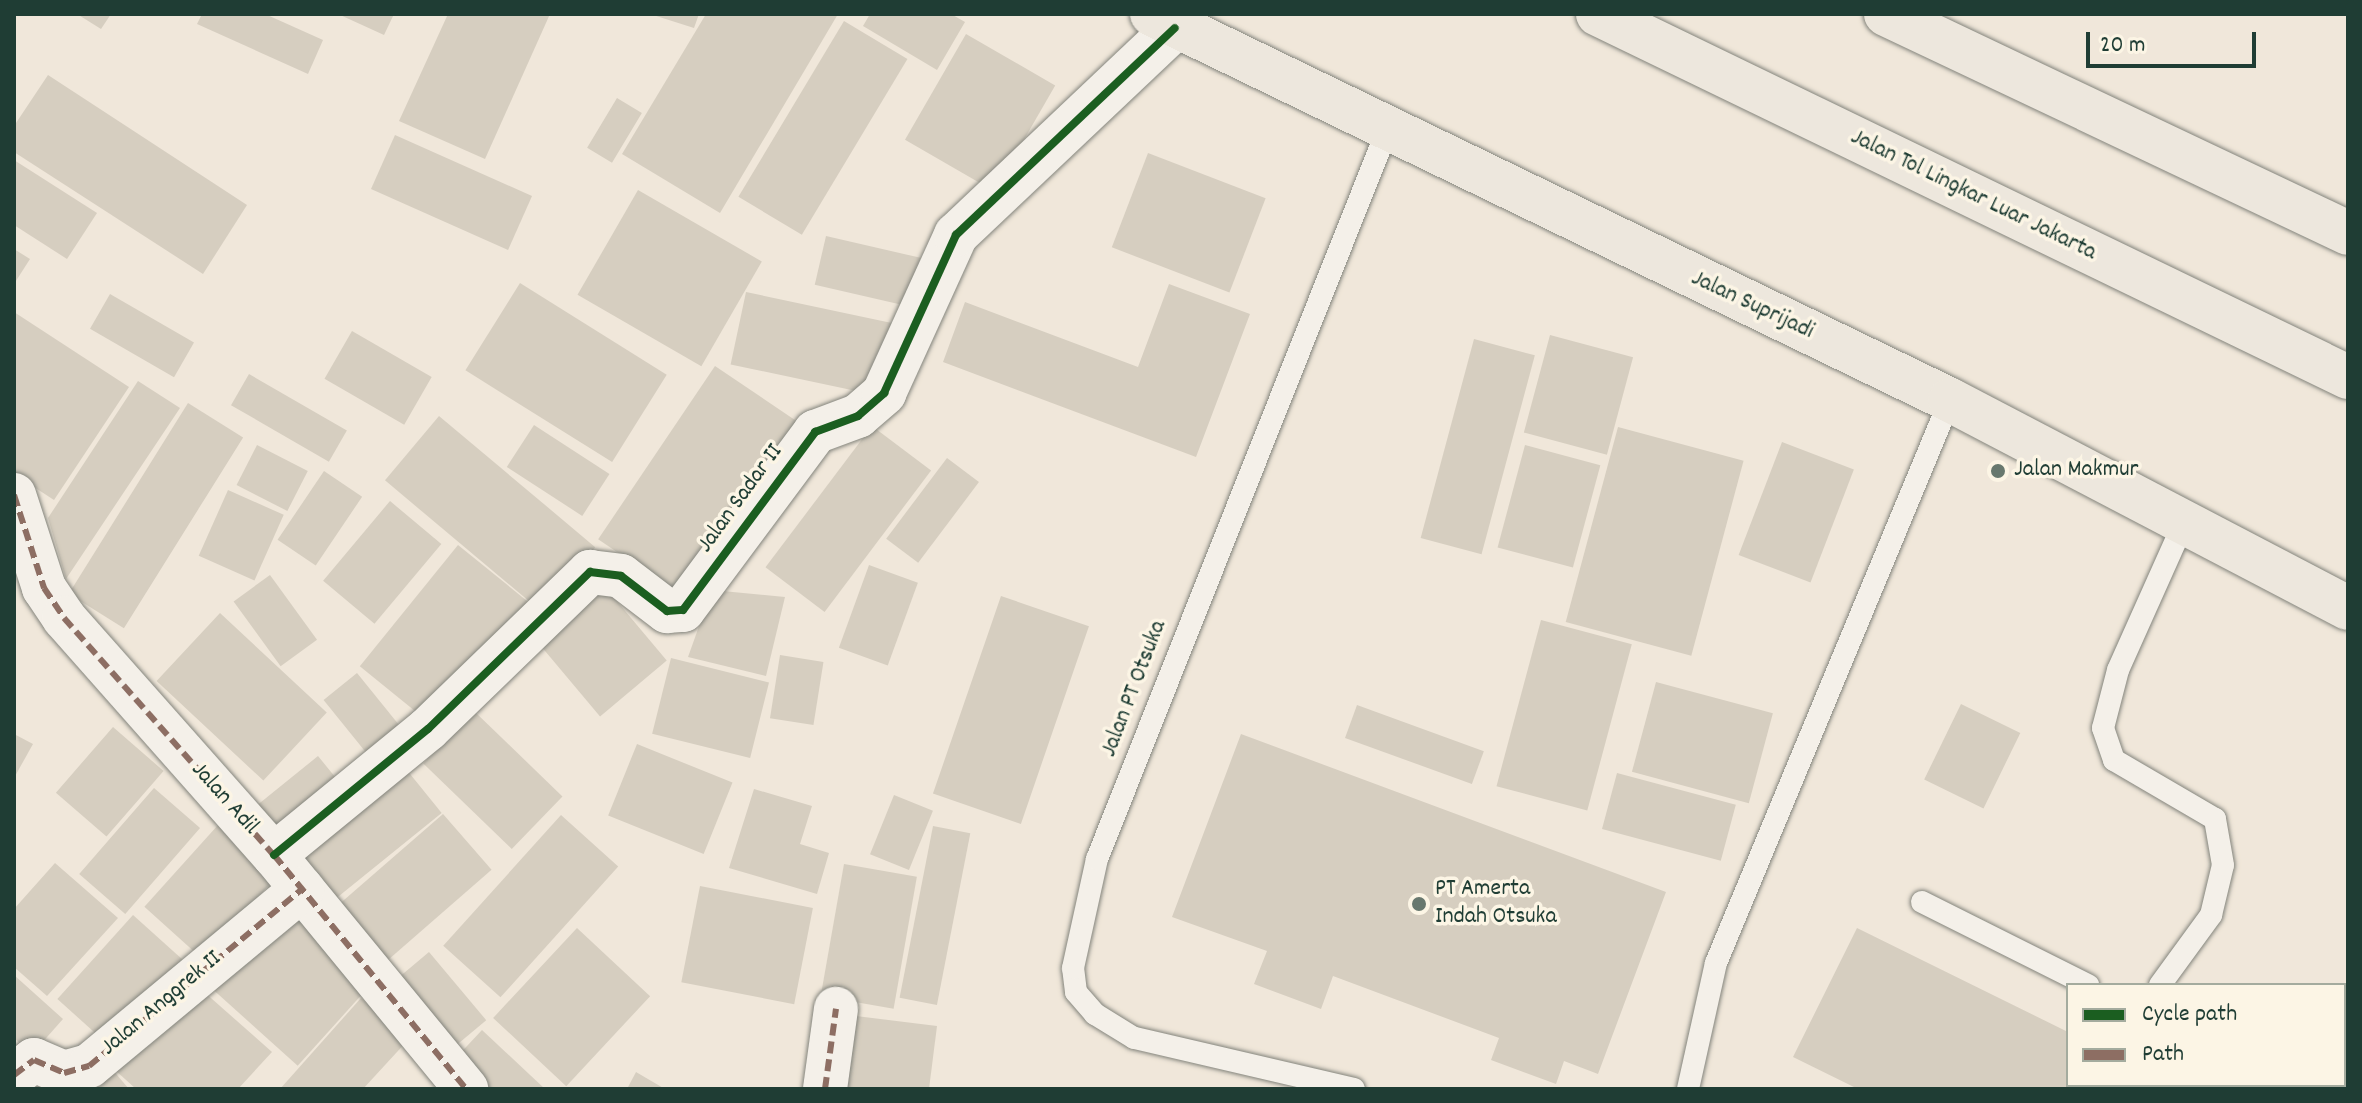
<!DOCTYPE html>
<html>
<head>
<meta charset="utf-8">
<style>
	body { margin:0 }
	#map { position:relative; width:2362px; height:1103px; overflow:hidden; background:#f0e7da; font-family:Dekko,sans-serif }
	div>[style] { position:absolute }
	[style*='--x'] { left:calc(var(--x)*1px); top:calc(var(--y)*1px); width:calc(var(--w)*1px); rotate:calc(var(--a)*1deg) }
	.building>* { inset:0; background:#d6cec0; transform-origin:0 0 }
	.roads { filter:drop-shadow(0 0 2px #83847c) drop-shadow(0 0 2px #83847c) }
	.service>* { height:22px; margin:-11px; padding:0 11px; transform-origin:11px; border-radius:11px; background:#f4f0e9 }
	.minor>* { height:44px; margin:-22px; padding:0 22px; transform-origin:22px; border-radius:22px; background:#f4f0e9 }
	.primary>* { height:44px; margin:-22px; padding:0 22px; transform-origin:22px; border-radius:22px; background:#ede7dd }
	.motorway>* { height:44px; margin:-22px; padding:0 22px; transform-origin:22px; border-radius:22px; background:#ede7dd }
	.quiet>* { height:6px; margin-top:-3px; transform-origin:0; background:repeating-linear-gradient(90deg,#8d6e63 0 12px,transparent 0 18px) }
	.cycleway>* { height:8px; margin:-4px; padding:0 4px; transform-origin:4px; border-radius:4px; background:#1b5e20 }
	.dots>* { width:22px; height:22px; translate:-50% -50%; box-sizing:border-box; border:4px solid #fcf5e5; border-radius:50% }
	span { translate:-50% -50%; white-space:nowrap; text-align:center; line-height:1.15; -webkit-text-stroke:7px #fcf5e5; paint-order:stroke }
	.street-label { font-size:24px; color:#1f3d34 }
	.poi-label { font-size:24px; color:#1f3d34 }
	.left { translate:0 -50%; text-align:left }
	.frame { position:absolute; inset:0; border:16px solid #1f3d34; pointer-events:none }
	.legend { position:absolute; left:2066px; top:983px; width:280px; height:104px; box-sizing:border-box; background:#fcf5e5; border:2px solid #a4ab9e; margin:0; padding:10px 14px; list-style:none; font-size:24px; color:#1f3d34 }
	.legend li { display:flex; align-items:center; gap:16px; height:40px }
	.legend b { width:40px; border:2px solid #a4ab9e }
	.scale { position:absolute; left:2086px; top:32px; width:170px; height:36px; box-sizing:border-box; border:4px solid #1f3d34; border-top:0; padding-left:10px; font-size:24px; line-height:28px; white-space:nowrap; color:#1f3d34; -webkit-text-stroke:6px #fcf5e5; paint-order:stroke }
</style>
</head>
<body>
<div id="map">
	<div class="building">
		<div style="clip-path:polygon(77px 14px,111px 14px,101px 29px)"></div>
		<div style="clip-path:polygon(202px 14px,265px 14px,323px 40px,308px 74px,197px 24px)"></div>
		<div style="clip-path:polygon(338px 14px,394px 14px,384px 35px)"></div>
		<div style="clip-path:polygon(448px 14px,550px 14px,485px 159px,399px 121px)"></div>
		<div style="clip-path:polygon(650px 14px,699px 14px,694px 28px)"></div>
		<div style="clip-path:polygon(706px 14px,838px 14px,720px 213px,622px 154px)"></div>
		<div style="clip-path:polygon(870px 14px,951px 14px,965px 22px,937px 70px,863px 26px)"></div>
		<div style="left:844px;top:21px;width:74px;height:205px;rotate:31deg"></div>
		<div style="left:966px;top:34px;width:103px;height:122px;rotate:30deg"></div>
		<div style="clip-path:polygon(48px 75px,247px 205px,203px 274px,14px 152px,14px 126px)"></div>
		<div style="left:617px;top:98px;width:29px;height:58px;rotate:31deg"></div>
		<div style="left:395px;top:135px;width:150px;height:59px;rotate:24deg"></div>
		<div style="left:1148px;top:153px;width:126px;height:101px;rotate:21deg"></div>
		<div style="clip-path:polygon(14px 160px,97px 213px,67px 259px,14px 225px)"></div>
		<div style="left:638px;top:190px;width:143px;height:121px;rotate:30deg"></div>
		<div style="left:826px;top:236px;width:97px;height:50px;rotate:13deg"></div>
		<div style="clip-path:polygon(14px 249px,30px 259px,14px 284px)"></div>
		<div style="left:520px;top:283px;width:173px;height:103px;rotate:32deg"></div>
		<div style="clip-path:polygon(1169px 284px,1250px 314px,1196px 457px,943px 362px,965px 302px,1138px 367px)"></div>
		<div style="left:746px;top:292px;width:149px;height:74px;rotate:12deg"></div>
		<div style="left:110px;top:294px;width:97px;height:40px;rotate:30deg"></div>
		<div style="clip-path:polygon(14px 312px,129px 387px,54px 500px,14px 474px)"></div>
		<div style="left:352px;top:331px;width:92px;height:55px;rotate:30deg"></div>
		<div style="left:1550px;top:335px;width:86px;height:101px;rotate:15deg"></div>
		<div style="left:1474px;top:339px;width:63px;height:206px;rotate:15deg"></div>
		<div style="left:715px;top:366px;width:104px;height:209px;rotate:34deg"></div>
		<div style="left:249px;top:374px;width:113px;height:36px;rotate:30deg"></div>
		<div style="clip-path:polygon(138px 381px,180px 408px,66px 579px,48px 518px)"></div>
		<div style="left:188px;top:403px;width:65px;height:225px;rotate:32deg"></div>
		<div style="left:439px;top:416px;width:204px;height:84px;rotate:40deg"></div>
		<div style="left:534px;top:425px;width:90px;height:50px;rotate:33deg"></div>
		<div style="left:872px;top:426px;width:74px;height:177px;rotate:37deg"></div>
		<div style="left:1618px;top:427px;width:130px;height:202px;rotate:15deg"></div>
		<div style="left:1782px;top:442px;width:77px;height:121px;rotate:21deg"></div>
		<div style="left:257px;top:445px;width:57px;height:45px;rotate:27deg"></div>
		<div style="left:1525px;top:445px;width:78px;height:106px;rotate:15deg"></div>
		<div style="left:947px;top:458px;width:40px;height:101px;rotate:37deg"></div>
		<div style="left:324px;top:471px;width:46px;height:83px;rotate:34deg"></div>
		<div style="left:228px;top:490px;width:61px;height:72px;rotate:24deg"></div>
		<div style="left:390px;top:501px;width:67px;height:104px;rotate:40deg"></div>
		<div style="left:458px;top:545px;width:92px;height:156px;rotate:39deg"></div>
		<div style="left:869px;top:565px;width:52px;height:88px;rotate:20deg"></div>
		<div style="left:270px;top:575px;width:80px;height:45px;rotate:54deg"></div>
		<div style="left:605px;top:587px;width:96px;height:87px;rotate:50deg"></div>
		<div style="clip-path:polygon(712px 590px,785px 597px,766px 676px,688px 657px)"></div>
		<div style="left:1001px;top:596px;width:93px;height:209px;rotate:19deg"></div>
		<div style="left:220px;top:613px;width:146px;height:93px;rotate:43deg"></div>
		<div style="left:1541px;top:620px;width:94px;height:172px;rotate:15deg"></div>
		<div style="left:780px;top:655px;width:44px;height:64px;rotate:9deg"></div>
		<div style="left:671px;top:658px;width:101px;height:78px;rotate:14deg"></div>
		<div style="left:357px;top:673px;width:71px;height:43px;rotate:51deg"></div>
		<div style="left:1656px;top:682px;width:121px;height:93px;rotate:15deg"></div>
		<div style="left:1961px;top:704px;width:66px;height:84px;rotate:26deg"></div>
		<div style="left:1357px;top:705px;width:135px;height:35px;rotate:20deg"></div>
		<div style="left:474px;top:711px;width:123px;height:73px;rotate:44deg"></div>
		<div style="left:113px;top:727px;width:67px;height:87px;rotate:41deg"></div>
		<div style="clip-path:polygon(14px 734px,33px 744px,14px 778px)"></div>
		<div style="clip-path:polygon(1241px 734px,1666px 892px,1598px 1074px,1564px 1061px,1556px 1084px,1491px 1060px,1499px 1038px,1333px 976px,1321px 1009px,1254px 984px,1267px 951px,1172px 917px)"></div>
		<div style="left:637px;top:744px;width:103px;height:77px;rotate:22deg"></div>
		<div style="left:318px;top:756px;width:41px;height:80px;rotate:51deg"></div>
		<div style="left:402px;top:764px;width:63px;height:148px;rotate:51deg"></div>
		<div style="left:1617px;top:773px;width:123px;height:58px;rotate:15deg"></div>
		<div style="left:154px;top:788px;width:61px;height:114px;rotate:41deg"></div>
		<div style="clip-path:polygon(754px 789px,812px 806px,800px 844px,829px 853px,817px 894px,729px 868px)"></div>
		<div style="left:894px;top:795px;width:42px;height:64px;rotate:22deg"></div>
		<div style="left:443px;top:814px;width:74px;height:146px;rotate:49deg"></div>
		<div style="left:561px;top:815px;width:77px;height:176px;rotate:42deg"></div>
		<div style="left:218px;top:825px;width:78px;height:110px;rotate:42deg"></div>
		<div style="left:933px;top:826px;width:38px;height:175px;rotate:11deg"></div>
		<div style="clip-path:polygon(55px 863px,118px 918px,47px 996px,14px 967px,14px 909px)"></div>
		<div style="left:844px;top:864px;width:74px;height:134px;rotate:10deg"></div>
		<div style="left:700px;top:886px;width:115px;height:98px;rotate:11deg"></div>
		<div style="left:285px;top:905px;width:117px;height:111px;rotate:42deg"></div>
		<div style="left:133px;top:915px;width:71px;height:113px;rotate:42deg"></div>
		<div style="left:577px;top:928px;width:100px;height:123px;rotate:43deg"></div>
		<div style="clip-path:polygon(1857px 928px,2068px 1032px,2068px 1085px,2185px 1089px,1858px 1089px,1793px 1057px)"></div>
		<div style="left:429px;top:952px;width:89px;height:52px;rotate:50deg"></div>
		<div style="clip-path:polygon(14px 975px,63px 1019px,32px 1054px,14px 1038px)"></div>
		<div style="clip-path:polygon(194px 983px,272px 1052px,238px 1089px,136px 1089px,115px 1070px)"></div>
		<div style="clip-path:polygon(361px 998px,408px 1040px,363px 1089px,280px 1089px)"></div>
		<div style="clip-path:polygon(856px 1016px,937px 1026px,929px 1089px,846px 1089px)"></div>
		<div style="clip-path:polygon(482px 1030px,545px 1089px,481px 1089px,452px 1062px)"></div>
		<div style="clip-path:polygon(105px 1061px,129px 1089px,72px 1089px)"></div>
		<div style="clip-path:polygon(636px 1072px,665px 1089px,627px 1089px)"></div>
	</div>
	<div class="roads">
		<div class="service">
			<div style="--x:1922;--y:902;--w:186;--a:26.6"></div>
			<div style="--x:2160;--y:985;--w:87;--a:-53.9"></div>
			<div style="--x:2211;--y:915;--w:51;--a:-76.5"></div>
			<div style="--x:2223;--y:865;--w:47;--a:-99.9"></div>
			<div style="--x:2215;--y:819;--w:117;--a:-149.7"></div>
			<div style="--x:2114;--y:760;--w:34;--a:-109"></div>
			<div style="--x:2103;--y:728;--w:60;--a:-75.5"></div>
			<div style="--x:2118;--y:670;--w:164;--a:-65.9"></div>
			<div style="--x:1354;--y:1089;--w:226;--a:-166.9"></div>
			<div style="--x:1134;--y:1038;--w:46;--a:-148.4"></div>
			<div style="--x:1095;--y:1014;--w:29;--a:-131"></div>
			<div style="--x:1076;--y:992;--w:24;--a:-97"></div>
			<div style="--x:1073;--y:968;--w:112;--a:-77.6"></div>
			<div style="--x:1097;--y:859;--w:781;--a:-68.29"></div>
			<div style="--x:1688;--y:1089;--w:129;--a:-77.5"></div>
			<div style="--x:1716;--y:963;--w:610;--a:-67.43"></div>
		</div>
		<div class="minor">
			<div style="--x:14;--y:495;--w:98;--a:72.1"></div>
			<div style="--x:44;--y:588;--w:36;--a:56"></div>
			<div style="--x:64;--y:618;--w:317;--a:48.5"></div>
			<div style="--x:274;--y:855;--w:303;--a:50.6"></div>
			<div style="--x:274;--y:855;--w:199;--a:-39.3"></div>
			<div style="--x:428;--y:729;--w:226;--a:-44.1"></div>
			<div style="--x:590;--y:572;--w:31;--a:7"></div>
			<div style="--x:621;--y:576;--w:58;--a:37.3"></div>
			<div style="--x:667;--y:611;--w:16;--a:-4"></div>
			<div style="--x:683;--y:610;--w:222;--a:-53.4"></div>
			<div style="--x:815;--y:432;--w:46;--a:-20.4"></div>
			<div style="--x:858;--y:416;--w:35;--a:-41"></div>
			<div style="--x:884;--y:393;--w:174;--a:-65.5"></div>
			<div style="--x:956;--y:235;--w:301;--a:-43.4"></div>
			<div style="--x:14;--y:1075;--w:25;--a:-37"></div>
			<div style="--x:34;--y:1060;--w:33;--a:23"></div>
			<div style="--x:64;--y:1073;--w:26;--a:-16"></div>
			<div style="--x:89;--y:1066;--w:277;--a:-39.7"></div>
			<div style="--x:825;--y:1089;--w:81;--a:-82.2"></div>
		</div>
		<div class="primary">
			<div style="--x:1152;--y:14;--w:886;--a:25.81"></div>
			<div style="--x:1950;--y:400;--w:449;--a:27.6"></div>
		</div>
		<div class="motorway">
			<div style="--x:1598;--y:14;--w:833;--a:25.83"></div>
			<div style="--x:1886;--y:14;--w:511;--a:25.36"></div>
		</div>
	</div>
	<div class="quiet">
		<div style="--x:14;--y:495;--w:98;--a:72.1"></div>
		<div style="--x:44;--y:588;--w:36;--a:56"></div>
		<div style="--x:64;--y:618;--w:317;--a:48.5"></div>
		<div style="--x:274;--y:855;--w:303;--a:50.6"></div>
		<div style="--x:14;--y:1075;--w:25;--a:-37"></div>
		<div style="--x:34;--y:1060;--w:33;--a:23"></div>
		<div style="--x:64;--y:1073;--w:26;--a:-16"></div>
		<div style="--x:89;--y:1066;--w:277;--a:-39.7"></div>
		<div style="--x:825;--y:1089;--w:81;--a:-82.2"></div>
	</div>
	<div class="cycleway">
		<div style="--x:274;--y:855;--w:199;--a:-39.3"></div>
		<div style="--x:428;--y:729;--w:226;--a:-44.1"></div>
		<div style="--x:590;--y:572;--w:31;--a:7"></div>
		<div style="--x:621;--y:576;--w:58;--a:37.3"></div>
		<div style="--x:667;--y:611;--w:16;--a:-4"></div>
		<div style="--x:683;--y:610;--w:222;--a:-53.4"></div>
		<div style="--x:815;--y:432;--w:46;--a:-20.4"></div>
		<div style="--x:858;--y:416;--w:35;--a:-41"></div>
		<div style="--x:884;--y:393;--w:174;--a:-65.5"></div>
		<div style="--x:956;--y:235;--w:301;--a:-43.4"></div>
	</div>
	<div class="dots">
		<div style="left:1998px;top:471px;background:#68786e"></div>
		<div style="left:1419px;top:904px;background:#68786e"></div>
	</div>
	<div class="street-label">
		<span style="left:1973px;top:196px;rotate:26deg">Jalan Tol Lingkar Luar Jakarta</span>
		<span style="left:1752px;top:306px;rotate:25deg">Jalan Suprijadi</span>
		<span style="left:741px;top:499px;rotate:-54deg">Jalan Sadar II</span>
		<span style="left:1135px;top:689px;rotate:-69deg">Jalan PT Otsuka</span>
		<span style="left:224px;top:799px;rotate:48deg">Jalan Adil</span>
		<span style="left:162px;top:1004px;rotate:-40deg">Jalan Anggrek II</span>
	</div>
	<div class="poi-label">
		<span class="left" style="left:2014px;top:471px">Jalan Makmur</span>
		<span class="left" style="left:1435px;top:904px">PT Amerta<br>Indah Otsuka</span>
	</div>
	<div class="frame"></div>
	<ul class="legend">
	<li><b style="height:10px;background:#1b5e20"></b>Cycle path</li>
	<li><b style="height:10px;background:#8d6e63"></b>Path</li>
	</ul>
	<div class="scale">20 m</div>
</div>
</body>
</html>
